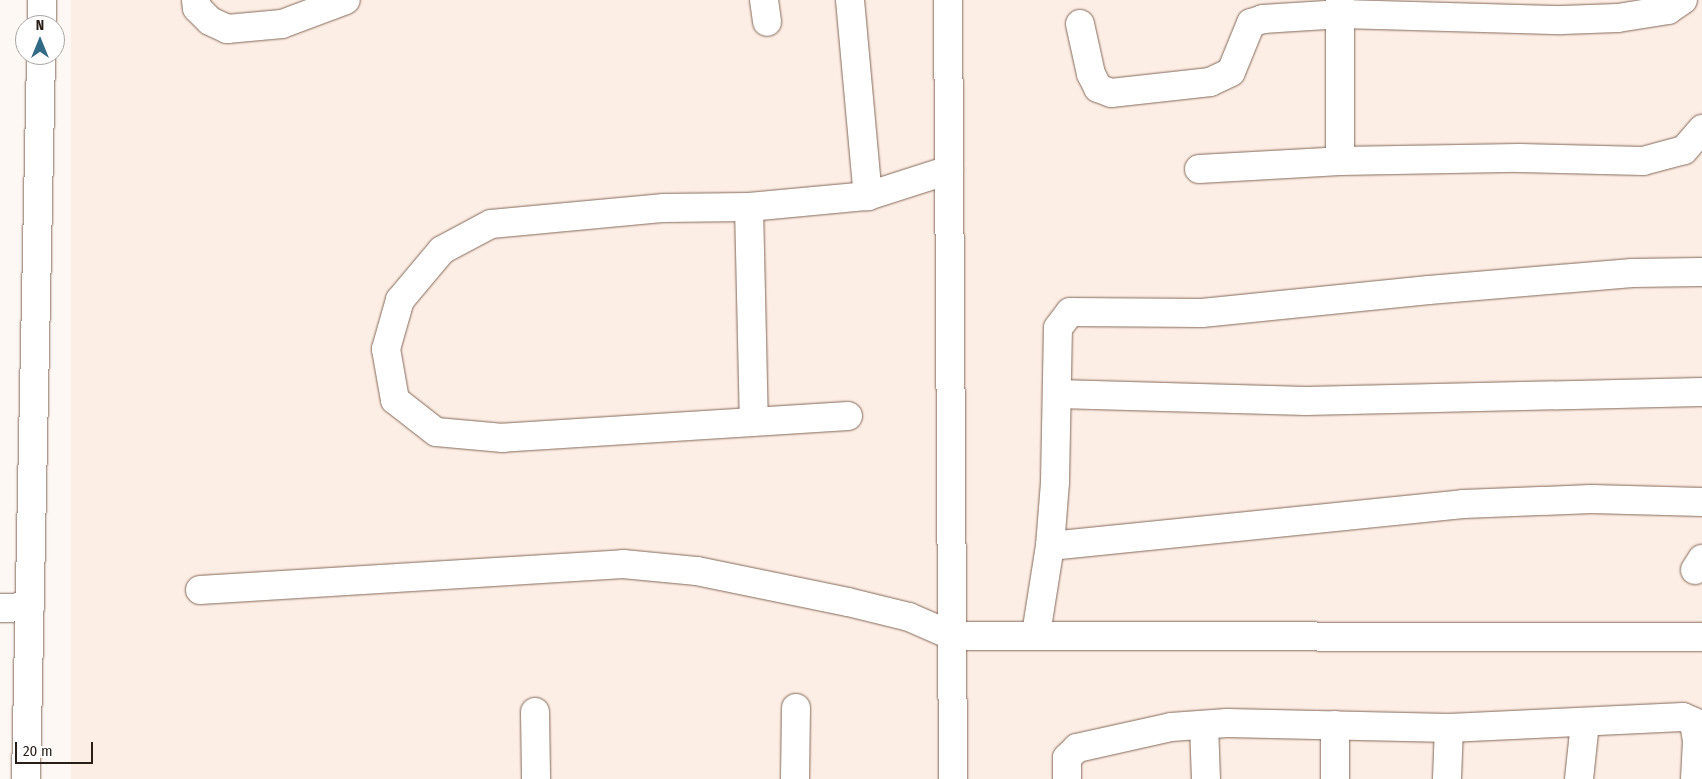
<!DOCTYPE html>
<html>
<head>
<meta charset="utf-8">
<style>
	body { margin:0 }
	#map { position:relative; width:1702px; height:779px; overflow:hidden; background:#fef8f4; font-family:"Fira Sans Condensed",sans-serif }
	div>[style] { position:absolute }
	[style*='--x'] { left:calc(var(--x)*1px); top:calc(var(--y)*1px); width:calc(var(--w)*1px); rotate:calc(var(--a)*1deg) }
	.built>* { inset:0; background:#fdeee5; transform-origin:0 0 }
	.roads { filter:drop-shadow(0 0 1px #846959) drop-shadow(0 0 1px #846959) }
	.minor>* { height:28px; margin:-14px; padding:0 14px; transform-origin:14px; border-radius:14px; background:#fff }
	span { translate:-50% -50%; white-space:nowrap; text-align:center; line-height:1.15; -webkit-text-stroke:4px #fff; paint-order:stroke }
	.north { position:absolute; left:15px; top:15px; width:50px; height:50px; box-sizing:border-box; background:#fff; border:1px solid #a9a5a3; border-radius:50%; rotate:0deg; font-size:14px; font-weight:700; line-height:20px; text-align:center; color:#291f18 }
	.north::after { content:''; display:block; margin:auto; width:18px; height:22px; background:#316a84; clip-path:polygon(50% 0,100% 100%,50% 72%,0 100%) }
	.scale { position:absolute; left:15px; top:742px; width:78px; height:22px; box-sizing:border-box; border:2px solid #291f18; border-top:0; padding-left:6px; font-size:15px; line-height:18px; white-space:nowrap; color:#291f18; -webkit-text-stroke:4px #fff; paint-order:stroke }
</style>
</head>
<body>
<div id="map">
	<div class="built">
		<div style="left:71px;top:0;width:1631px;height:779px"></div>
	</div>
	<div class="roads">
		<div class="minor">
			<div style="--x:196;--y:0;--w:8;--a:83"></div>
			<div style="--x:197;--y:8;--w:18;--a:45"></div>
			<div style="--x:210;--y:21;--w:19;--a:25"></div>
			<div style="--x:227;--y:29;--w:55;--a:-5.2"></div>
			<div style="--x:282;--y:24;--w:68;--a:-20.6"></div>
			<div style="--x:764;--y:0;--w:22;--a:82"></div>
			<div style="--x:850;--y:0;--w:197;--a:84.8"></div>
			<div style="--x:948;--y:0;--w:779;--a:89.63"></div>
			<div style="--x:1340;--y:0;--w:161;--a:90"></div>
			<div style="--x:1080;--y:24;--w:51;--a:77.6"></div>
			<div style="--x:1091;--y:74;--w:16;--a:63"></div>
			<div style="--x:1098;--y:88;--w:14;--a:21"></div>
			<div style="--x:1111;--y:93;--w:100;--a:-6.3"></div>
			<div style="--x:1210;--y:82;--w:23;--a:-25"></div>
			<div style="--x:1231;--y:72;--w:53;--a:-67.8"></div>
			<div style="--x:1251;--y:23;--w:13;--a:-18"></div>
			<div style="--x:1263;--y:19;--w:79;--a:-3.6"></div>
			<div style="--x:1342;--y:14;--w:220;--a:1.6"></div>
			<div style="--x:1562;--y:20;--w:56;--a:-2"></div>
			<div style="--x:1618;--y:18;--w:51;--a:-9.1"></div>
			<div style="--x:1668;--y:10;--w:18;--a:-34"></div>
			<div style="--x:42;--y:25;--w:25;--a:-90"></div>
			<div style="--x:1199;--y:169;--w:141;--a:-3.2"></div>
			<div style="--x:1340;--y:161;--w:179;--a:-1"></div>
			<div style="--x:1519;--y:158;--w:124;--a:1.4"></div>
			<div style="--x:1643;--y:161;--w:42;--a:-15"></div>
			<div style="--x:1684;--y:150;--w:28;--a:-49"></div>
			<div style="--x:749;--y:207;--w:213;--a:88.7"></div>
			<div style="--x:1058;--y:394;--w:248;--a:1.6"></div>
			<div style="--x:1306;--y:401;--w:396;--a:-1.3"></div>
			<div style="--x:848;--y:416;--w:346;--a:176.4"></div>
			<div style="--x:503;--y:438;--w:67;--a:-174.9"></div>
			<div style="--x:436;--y:432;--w:52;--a:-142"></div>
			<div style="--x:395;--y:400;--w:52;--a:-100"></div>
			<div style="--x:386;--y:349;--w:51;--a:-74.1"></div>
			<div style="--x:400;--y:300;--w:65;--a:-50"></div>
			<div style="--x:442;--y:250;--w:55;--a:-28"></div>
			<div style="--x:491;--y:224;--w:174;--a:-5.3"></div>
			<div style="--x:664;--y:208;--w:85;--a:-0.7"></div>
			<div style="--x:749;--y:207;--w:120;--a:-5.3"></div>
			<div style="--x:868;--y:196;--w:85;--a:-17.8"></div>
			<div style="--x:1050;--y:546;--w:415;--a:-5.8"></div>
			<div style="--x:1463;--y:504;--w:128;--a:-2.2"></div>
			<div style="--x:1591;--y:499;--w:111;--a:1.5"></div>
			<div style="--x:1695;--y:570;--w:13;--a:-58"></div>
			<div style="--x:200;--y:590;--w:424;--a:-3.5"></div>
			<div style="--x:623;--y:564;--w:74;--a:5.4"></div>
			<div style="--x:697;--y:571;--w:154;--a:11.6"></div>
			<div style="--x:848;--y:602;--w:63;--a:13.8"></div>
			<div style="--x:909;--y:617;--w:48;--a:23.4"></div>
			<div style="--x:953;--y:636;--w:749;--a:0.08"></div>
			<div style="--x:0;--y:608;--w:30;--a:-2"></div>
			<div style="--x:1036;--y:634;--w:89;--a:-81"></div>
			<div style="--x:1050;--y:546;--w:64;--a:-85.5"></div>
			<div style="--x:1055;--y:482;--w:154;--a:-88.9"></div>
			<div style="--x:1058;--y:328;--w:20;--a:-53"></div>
			<div style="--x:1070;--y:312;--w:132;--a:0.4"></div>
			<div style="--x:1202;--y:313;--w:228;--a:-5.8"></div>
			<div style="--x:1429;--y:290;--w:204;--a:-4.8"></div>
			<div style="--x:1632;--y:273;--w:70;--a:-0.8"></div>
			<div style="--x:535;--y:712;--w:67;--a:89.1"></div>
			<div style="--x:1204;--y:725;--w:54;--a:87.9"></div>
			<div style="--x:26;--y:779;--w:724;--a:-88.81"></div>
			<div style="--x:795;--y:779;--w:71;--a:-89.2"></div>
			<div style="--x:1067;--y:779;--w:21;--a:-90"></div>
			<div style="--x:1067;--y:758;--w:14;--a:-45"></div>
			<div style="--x:1077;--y:748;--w:96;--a:-12.6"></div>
			<div style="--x:1171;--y:727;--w:56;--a:-4.1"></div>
			<div style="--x:1227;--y:723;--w:222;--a:1.3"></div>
			<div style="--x:1449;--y:728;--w:234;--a:-2.7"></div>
			<div style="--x:1683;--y:717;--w:12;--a:24"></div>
			<div style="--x:1694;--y:722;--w:19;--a:81"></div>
			<div style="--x:1697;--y:741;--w:38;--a:93"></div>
			<div style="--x:1335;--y:779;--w:54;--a:-90"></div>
			<div style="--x:1447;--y:779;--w:51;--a:-87.8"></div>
			<div style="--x:1579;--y:779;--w:56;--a:-83.9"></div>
		</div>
	</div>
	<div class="north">N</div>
	<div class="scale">20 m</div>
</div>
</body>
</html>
